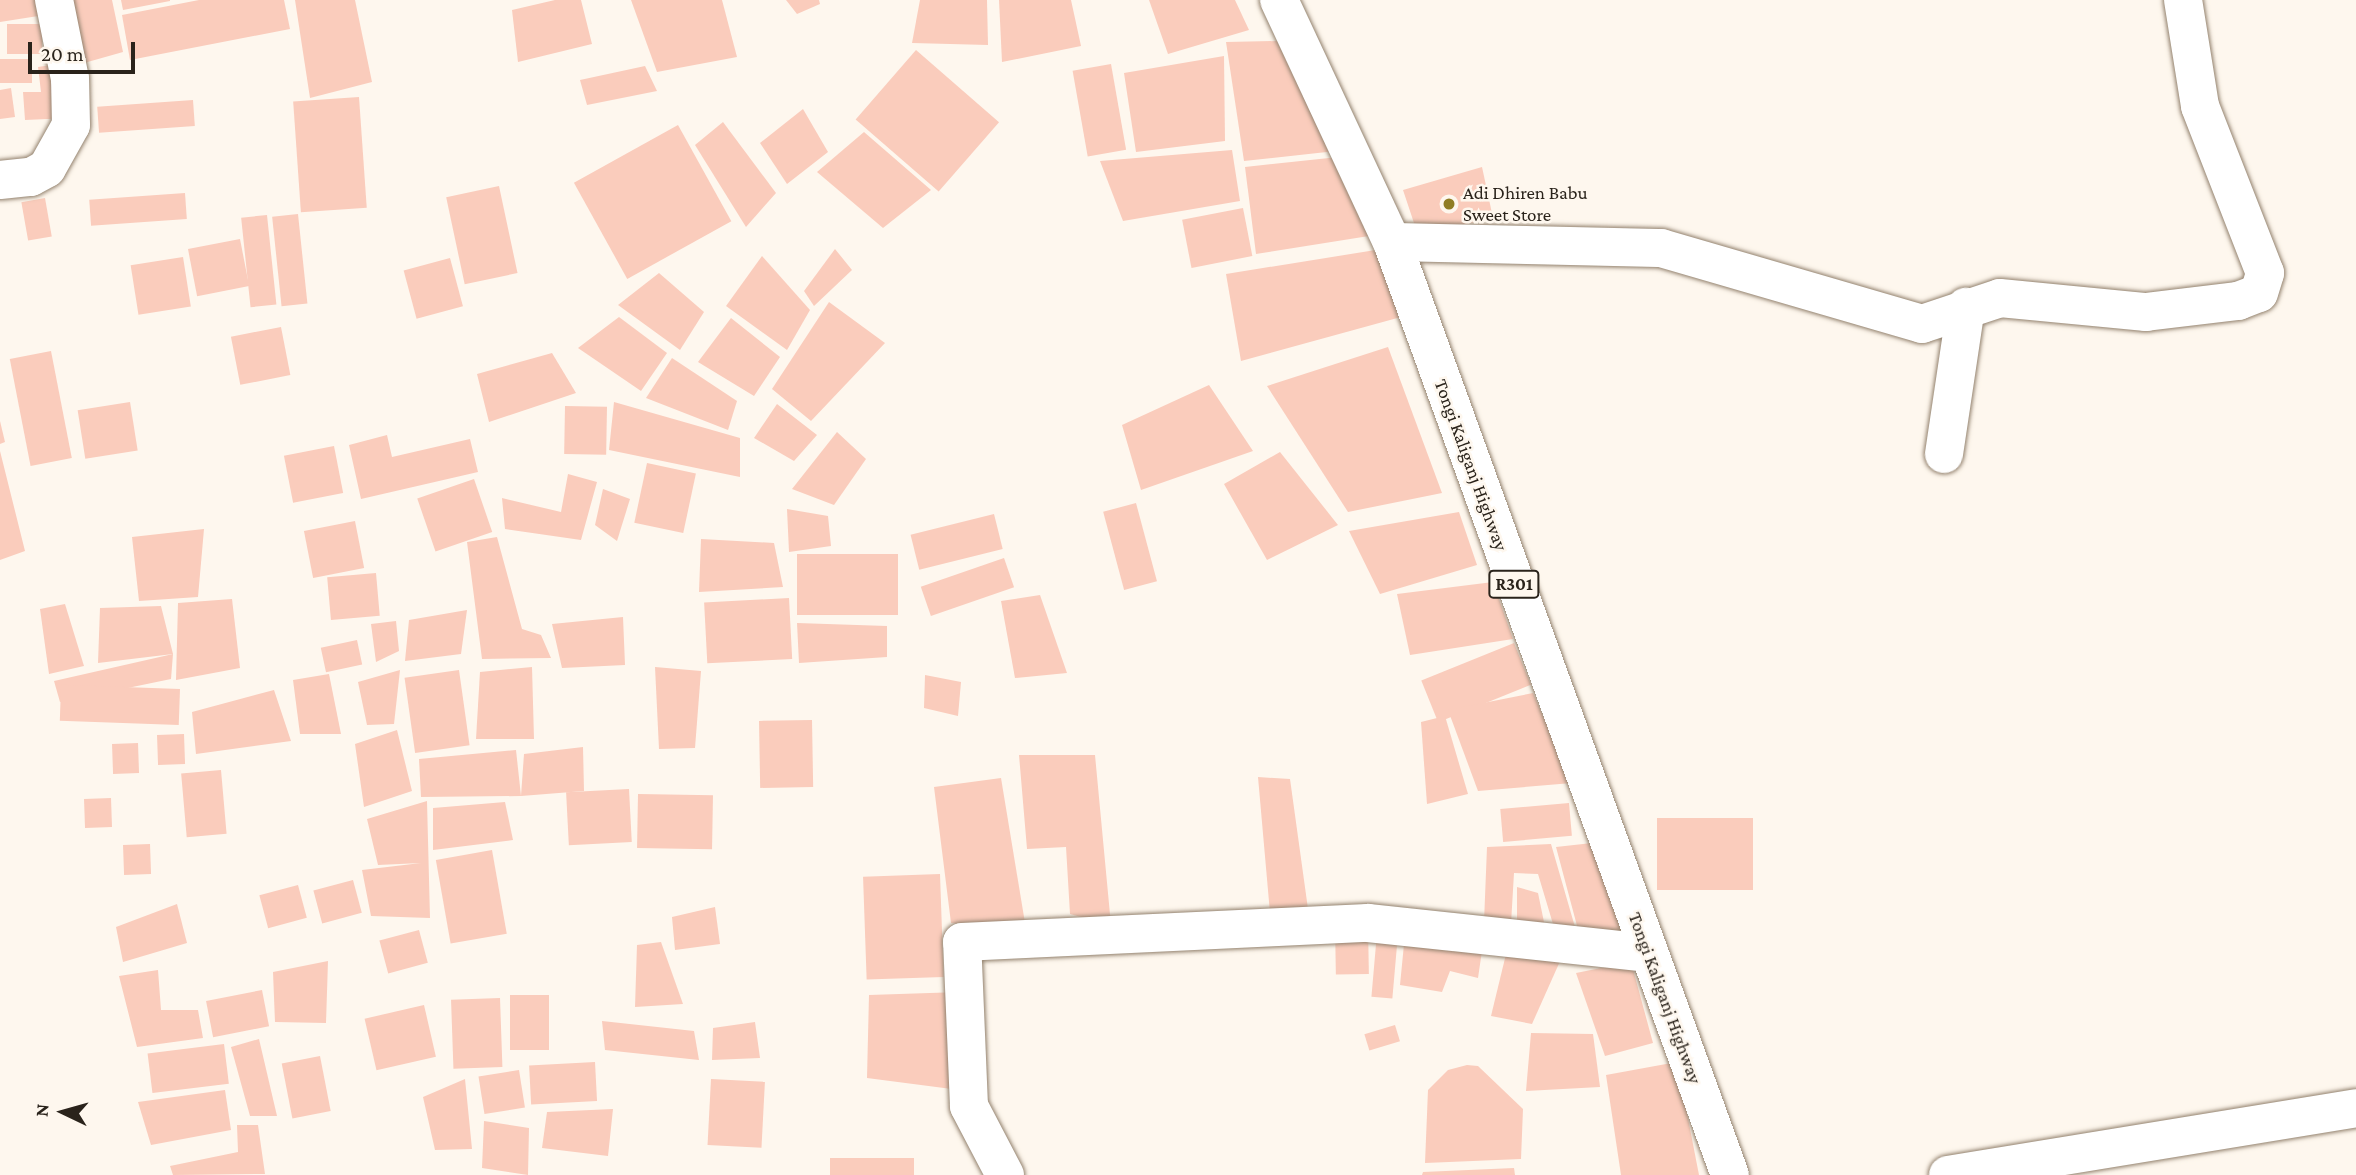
<!DOCTYPE html>
<html>
<head>
<meta charset="utf-8">
<style>
	body { margin:0 }
	#map { position:relative; width:2356px; height:1175px; overflow:hidden; background:#fef7ee; font-family:"Crimson Pro",serif }
	div>[style] { position:absolute }
	[style*='--x'] { left:calc(var(--x)*1px); top:calc(var(--y)*1px); width:calc(var(--w)*1px); rotate:calc(var(--a)*1deg) }
	.building>* { inset:0; background:#faccbc; transform-origin:0 0 }
	.roads { filter:drop-shadow(0 0 2px #93826e) drop-shadow(0 0 2px #93826e) }
	.minor>* { height:38px; margin:-19px; padding:0 19px; transform-origin:19px; border-radius:19px; background:#fff }
	.tertiary>* { height:38px; margin:-19px; padding:0 19px; transform-origin:19px; border-radius:19px; background:#fff }
	.primary>* { height:38px; margin:-19px; padding:0 19px; transform-origin:19px; border-radius:19px; background:#fff }
	.dots>* { width:19px; height:19px; translate:-50% -50%; box-sizing:border-box; border:4px solid #fef7ee; border-radius:50% }
	span { translate:-50% -50%; white-space:nowrap; text-align:center; line-height:1.15; -webkit-text-stroke:5px #fef7ee; paint-order:stroke }
	.shield-label span { padding:2px 5px; background:#fef7ee; border:2px solid; border-radius:5px; -webkit-text-stroke-width:0 }
	.shield-label { font-size:18px; color:#2a231b; font-weight:700 }
	.poi-label { font-size:19px; color:#2a231b }
	.left { translate:0 -50%; text-align:left }
	.street-label { font-size:19px; color:#2a231b }
	.north { position:absolute; left:28px; top:1077px; width:70px; height:70px; -webkit-text-stroke:5px #fef7ee; paint-order:stroke; rotate:275deg; font-size:19px; font-weight:700; line-height:28px; text-align:center; color:#2a231b }
	.north::after { content:''; display:block; margin:auto; width:24px; height:32px; background:#2a231b; clip-path:polygon(50% 0,100% 100%,50% 72%,0 100%) }
	.scale { position:absolute; left:28px; top:42px; width:107px; height:32px; box-sizing:border-box; border:4px solid #2a231b; border-top:0; padding-left:9px; font-size:21px; line-height:24px; white-space:nowrap; color:#2a231b; -webkit-text-stroke:5px #fef7ee; paint-order:stroke }
</style>
</head>
<body>
<div id="map">
	<div class="building">
		<div style="clip-path:polygon(0 0,48px 0,51px 14px,0 22px)"></div>
		<div style="clip-path:polygon(63px 0,112px 0,123px 52px,77px 65px)"></div>
		<div style="clip-path:polygon(121px 0,170px 0,170px 1px,123px 10px)"></div>
		<div style="clip-path:polygon(199px 0,284px 0,290px 29px,130px 60px,122px 15px)"></div>
		<div style="clip-path:polygon(295px 0,355px 0,372px 82px,310px 98px)"></div>
		<div style="clip-path:polygon(555px 0,581px 0,592px 44px,518px 62px,512px 10px)"></div>
		<div style="clip-path:polygon(631px 0,722px 0,737px 57px,657px 72px)"></div>
		<div style="clip-path:polygon(786px 0,819px 0,820px 4px,797px 14px)"></div>
		<div style="clip-path:polygon(920px 0,987px 0,988px 45px,912px 43px)"></div>
		<div style="clip-path:polygon(999px 0,1071px 0,1081px 46px,1002px 62px)"></div>
		<div style="clip-path:polygon(1149px 0,1235px 0,1249px 30px,1168px 54px)"></div>
		<div style="left:7px;top:24px;width:35px;height:30px"></div>
		<div style="clip-path:polygon(1278px 41px,1345px 150px,1244px 161px,1226px 42px)"></div>
		<div style="left:916px;top:50px;width:110px;height:92px;rotate:41deg"></div>
		<div style="clip-path:polygon(1224px 56px,1225px 141px,1136px 152px,1124px 73px)"></div>
		<div style="left:32px;top:59px;width:24px;height:32px;rotate:90deg"></div>
		<div style="clip-path:polygon(64px 63px,70px 118px,25px 120px,23px 92px,41px 92px,38px 67px)"></div>
		<div style="left:1111px;top:64px;width:87px;height:39px;rotate:80deg"></div>
		<div style="clip-path:polygon(645px 66px,657px 91px,587px 105px,580px 80px)"></div>
		<div style="clip-path:polygon(11px 88px,15px 117px,0 119px,0 90px)"></div>
		<div style="left:359px;top:97px;width:111px;height:66px;rotate:86deg"></div>
		<div style="left:193px;top:100px;width:26px;height:96px;rotate:86deg"></div>
		<div style="clip-path:polygon(803px 109px,828px 152px,787px 184px,760px 143px)"></div>
		<div style="clip-path:polygon(723px 122px,776px 193px,746px 227px,695px 145px)"></div>
		<div style="left:678px;top:125px;width:110px;height:119px;rotate:61deg"></div>
		<div style="clip-path:polygon(864px 132px,931px 190px,883px 228px,817px 172px)"></div>
		<div style="clip-path:polygon(1232px 150px,1240px 201px,1123px 221px,1100px 161px)"></div>
		<div style="clip-path:polygon(1348px 156px,1369px 236px,1256px 254px,1245px 167px)"></div>
		<div style="clip-path:polygon(1482px 167px,1493px 218px,1418px 235px,1403px 190px)"></div>
		<div style="left:499px;top:186px;width:89px;height:54px;rotate:78deg"></div>
		<div style="left:185px;top:193px;width:26px;height:96px;rotate:86deg"></div>
		<div style="left:45px;top:198px;width:39px;height:24px;rotate:80deg"></div>
		<div style="left:1243px;top:208px;width:49px;height:62px;rotate:79deg"></div>
		<div style="left:298px;top:214px;width:90px;height:26px;rotate:84deg"></div>
		<div style="left:267px;top:215px;width:90px;height:26px;rotate:84deg"></div>
		<div style="left:240px;top:239px;width:48px;height:53px;rotate:79deg"></div>
		<div style="clip-path:polygon(1388px 248px,1401px 317px,1241px 361px,1226px 274px)"></div>
		<div style="clip-path:polygon(835px 249px,852px 270px,814px 306px,804px 291px)"></div>
		<div style="clip-path:polygon(762px 256px,810px 310px,787px 350px,726px 306px)"></div>
		<div style="left:183px;top:257px;width:50px;height:53px;rotate:81deg"></div>
		<div style="left:450px;top:258px;width:50px;height:48px;rotate:75deg"></div>
		<div style="clip-path:polygon(659px 273px,704px 312px,680px 350px,618px 305px)"></div>
		<div style="clip-path:polygon(829px 302px,885px 343px,811px 421px,772px 389px)"></div>
		<div style="clip-path:polygon(619px 317px,667px 353px,641px 391px,578px 348px)"></div>
		<div style="clip-path:polygon(731px 318px,780px 357px,754px 396px,698px 362px)"></div>
		<div style="left:281px;top:327px;width:49px;height:51px;rotate:79deg"></div>
		<div style="clip-path:polygon(1388px 347px,1442px 493px,1348px 512px,1267px 386px)"></div>
		<div style="left:51px;top:351px;width:109px;height:42px;rotate:79deg"></div>
		<div style="clip-path:polygon(552px 353px,576px 393px,489px 422px,477px 374px)"></div>
		<div style="clip-path:polygon(672px 358px,737px 401px,728px 430px,646px 398px)"></div>
		<div style="clip-path:polygon(1209px 385px,1253px 451px,1141px 490px,1122px 425px)"></div>
		<div style="left:130px;top:402px;width:49px;height:53px;rotate:81deg"></div>
		<div style="clip-path:polygon(614px 402px,740px 438px,740px 477px,609px 450px)"></div>
		<div style="clip-path:polygon(777px 404px,817px 435px,794px 461px,754px 438px)"></div>
		<div style="left:565px;top:406px;width:42px;height:48px;rotate:1deg"></div>
		<div style="clip-path:polygon(0 421px,5px 442px,0 444px)"></div>
		<div style="clip-path:polygon(837px 432px,866px 459px,834px 505px,792px 489px)"></div>
		<div style="clip-path:polygon(387px 435px,392px 457px,470px 439px,478px 472px,361px 499px,349px 445px)"></div>
		<div style="left:334px;top:446px;width:48px;height:51px;rotate:79deg"></div>
		<div style="clip-path:polygon(0 451px,25px 551px,0 560px)"></div>
		<div style="clip-path:polygon(1280px 452px,1338px 525px,1267px 560px,1224px 484px)"></div>
		<div style="left:647px;top:463px;width:50px;height:61px;rotate:12deg"></div>
		<div style="clip-path:polygon(568px 474px,597px 482px,581px 540px,505px 529px,502px 498px,561px 512px)"></div>
		<div style="left:474px;top:479px;width:56px;height:60px;rotate:71deg"></div>
		<div style="clip-path:polygon(603px 489px,630px 499px,617px 541px,595px 525px)"></div>
		<div style="left:1136px;top:503px;width:81px;height:34px;rotate:75deg"></div>
		<div style="clip-path:polygon(787px 509px,828px 516px,831px 546px,789px 552px)"></div>
		<div style="clip-path:polygon(1459px 512px,1477px 565px,1380px 594px,1349px 531px)"></div>
		<div style="left:994px;top:514px;width:36px;height:86px;rotate:76deg"></div>
		<div style="left:355px;top:521px;width:48px;height:52px;rotate:79deg"></div>
		<div style="clip-path:polygon(204px 529px,198px 597px,139px 601px,132px 537px)"></div>
		<div style="clip-path:polygon(497px 537px,522px 629px,541px 635px,551px 658px,482px 659px,467px 542px)"></div>
		<div style="clip-path:polygon(701px 539px,774px 543px,783px 587px,699px 592px)"></div>
		<div style="left:898px;top:554px;width:61px;height:101px;rotate:90deg"></div>
		<div style="left:1004px;top:558px;width:31px;height:88px;rotate:71deg"></div>
		<div style="left:376px;top:573px;width:43px;height:49px;rotate:85deg"></div>
		<div style="clip-path:polygon(1493px 582px,1513px 639px,1410px 655px,1397px 594px)"></div>
		<div style="clip-path:polygon(1040px 595px,1067px 673px,1015px 678px,1001px 601px)"></div>
		<div style="left:789px;top:598px;width:61px;height:85px;rotate:87deg"></div>
		<div style="clip-path:polygon(232px 599px,240px 668px,176px 680px,178px 603px)"></div>
		<div style="clip-path:polygon(65px 604px,84px 666px,49px 674px,40px 609px)"></div>
		<div style="clip-path:polygon(161px 606px,173px 654px,98px 663px,100px 608px)"></div>
		<div style="clip-path:polygon(467px 610px,461px 654px,405px 661px,409px 620px)"></div>
		<div style="clip-path:polygon(623px 617px,625px 665px,562px 668px,552px 624px)"></div>
		<div style="clip-path:polygon(396px 621px,399px 651px,376px 662px,371px 624px)"></div>
		<div style="clip-path:polygon(797px 623px,887px 626px,887px 657px,799px 663px)"></div>
		<div style="left:357px;top:640px;width:25px;height:37px;rotate:78deg"></div>
		<div style="left:1514px;top:643px;width:45px;height:100px;rotate:68deg"></div>
		<div style="clip-path:polygon(173px 654px,171px 679px,60px 702px,54px 681px)"></div>
		<div style="clip-path:polygon(532px 667px,534px 739px,476px 739px,480px 672px)"></div>
		<div style="clip-path:polygon(655px 667px,701px 671px,695px 748px,659px 749px)"></div>
		<div style="clip-path:polygon(400px 670px,394px 724px,367px 725px,358px 682px)"></div>
		<div style="left:459px;top:670px;width:76px;height:55px;rotate:82deg"></div>
		<div style="clip-path:polygon(329px 674px,341px 734px,300px 734px,293px 680px)"></div>
		<div style="clip-path:polygon(925px 675px,961px 682px,958px 716px,924px 708px)"></div>
		<div style="left:180px;top:689px;width:36px;height:119px;rotate:92deg"></div>
		<div style="clip-path:polygon(274px 690px,291px 741px,196px 754px,192px 712px)"></div>
		<div style="clip-path:polygon(1533px 693px,1572px 783px,1478px 791px,1448px 710px)"></div>
		<div style="clip-path:polygon(1445px 716px,1468px 794px,1427px 804px,1421px 722px)"></div>
		<div style="left:812px;top:720px;width:67px;height:53px;rotate:89deg"></div>
		<div style="clip-path:polygon(397px 730px,412px 791px,364px 807px,355px 744px)"></div>
		<div style="left:184px;top:734px;width:30px;height:27px;rotate:88deg"></div>
		<div style="left:138px;top:743px;width:30px;height:26px;rotate:88deg"></div>
		<div style="clip-path:polygon(583px 747px,584px 791px,521px 796px,524px 754px)"></div>
		<div style="clip-path:polygon(516px 750px,521px 796px,421px 797px,419px 759px)"></div>
		<div style="clip-path:polygon(1019px 755px,1095px 755px,1111px 925px,1070px 914px,1066px 847px,1027px 849px)"></div>
		<div style="left:221px;top:770px;width:64px;height:40px;rotate:85deg"></div>
		<div style="clip-path:polygon(1258px 777px,1290px 779px,1308px 909px,1270px 913px)"></div>
		<div style="clip-path:polygon(1001px 778px,1026px 929px,951px 923px,934px 787px)"></div>
		<div style="left:629px;top:789px;width:53px;height:63px;rotate:87deg"></div>
		<div style="left:638px;top:794px;width:75px;height:54px;rotate:1deg"></div>
		<div style="left:111px;top:798px;width:29px;height:27px;rotate:88deg"></div>
		<div style="clip-path:polygon(427px 801px,430px 918px,371px 916px,362px 870px,421px 863px,378px 865px,367px 819px)"></div>
		<div style="clip-path:polygon(505px 802px,513px 840px,433px 850px,433px 808px)"></div>
		<div style="left:1569px;top:803px;width:33px;height:69px;rotate:85deg"></div>
		<div style="left:1657px;top:818px;width:96px;height:72px"></div>
		<div style="clip-path:polygon(1601px 842px,1632px 932px,1580px 937px,1556px 847px)"></div>
		<div style="left:150px;top:844px;width:30px;height:27px;rotate:88deg"></div>
		<div style="clip-path:polygon(1551px 844px,1577px 934px,1556px 934px,1538px 874px,1514px 873px,1511px 924px,1484px 922px,1487px 847px)"></div>
		<div style="left:492px;top:850px;width:85px;height:57px;rotate:80deg"></div>
		<div style="left:940px;top:874px;width:103px;height:77px;rotate:88deg"></div>
		<div style="left:353px;top:880px;width:34px;height:41px;rotate:75deg"></div>
		<div style="left:298px;top:885px;width:34px;height:40px;rotate:75deg"></div>
		<div style="clip-path:polygon(1517px 887px,1538px 893px,1545px 927px,1517px 922px)"></div>
		<div style="clip-path:polygon(177px 904px,187px 943px,123px 962px,116px 927px)"></div>
		<div style="clip-path:polygon(715px 907px,720px 944px,675px 950px,672px 917px)"></div>
		<div style="left:1368px;top:924px;width:50px;height:33px;rotate:89deg"></div>
		<div style="left:419px;top:930px;width:34px;height:41px;rotate:75deg"></div>
		<div style="left:1377px;top:933px;width:21px;height:64px;rotate:5deg"></div>
		<div style="clip-path:polygon(1405px 934px,1483px 944px,1478px 978px,1450px 971px,1442px 992px,1400px 985px)"></div>
		<div style="clip-path:polygon(661px 942px,683px 1004px,635px 1007px,637px 945px)"></div>
		<div style="clip-path:polygon(1507px 950px,1561px 959px,1532px 1024px,1491px 1016px)"></div>
		<div style="clip-path:polygon(328px 961px,326px 1023px,275px 1022px,273px 972px)"></div>
		<div style="clip-path:polygon(1631px 962px,1653px 1043px,1605px 1056px,1576px 973px)"></div>
		<div style="clip-path:polygon(158px 970px,161px 1010px,198px 1010px,203px 1038px,137px 1047px,119px 976px)"></div>
		<div style="left:262px;top:990px;width:37px;height:57px;rotate:79deg"></div>
		<div style="clip-path:polygon(960px 992px,967px 1091px,867px 1078px,869px 995px)"></div>
		<div style="left:510px;top:995px;width:39px;height:55px"></div>
		<div style="left:500px;top:998px;width:69px;height:49px;rotate:88deg"></div>
		<div style="left:424px;top:1005px;width:53px;height:61px;rotate:77deg"></div>
		<div style="clip-path:polygon(602px 1021px,694px 1031px,699px 1060px,605px 1050px)"></div>
		<div style="clip-path:polygon(755px 1022px,760px 1058px,712px 1060px,713px 1028px)"></div>
		<div style="left:1395px;top:1025px;width:17px;height:32px;rotate:73deg"></div>
		<div style="clip-path:polygon(1531px 1033px,1593px 1034px,1600px 1087px,1526px 1091px)"></div>
		<div style="clip-path:polygon(259px 1039px,277px 1116px,250px 1116px,231px 1047px)"></div>
		<div style="left:224px;top:1044px;width:40px;height:77px;rotate:83deg"></div>
		<div style="left:320px;top:1056px;width:56px;height:39px;rotate:79deg"></div>
		<div style="left:595px;top:1062px;width:39px;height:66px;rotate:87deg"></div>
		<div style="clip-path:polygon(1677px 1062px,1699px 1175px,1621px 1175px,1606px 1075px)"></div>
		<div style="clip-path:polygon(1467px 1065px,1478px 1066px,1523px 1109px,1521px 1159px,1425px 1163px,1428px 1090px,1448px 1070px)"></div>
		<div style="left:519px;top:1070px;width:38px;height:41px;rotate:81deg"></div>
		<div style="clip-path:polygon(465px 1079px,472px 1149px,435px 1150px,423px 1097px)"></div>
		<div style="left:711px;top:1079px;width:54px;height:66px;rotate:3deg"></div>
		<div style="clip-path:polygon(225px 1090px,231px 1130px,151px 1145px,138px 1102px)"></div>
		<div style="clip-path:polygon(613px 1109px,608px 1156px,542px 1148px,547px 1112px)"></div>
		<div style="clip-path:polygon(484px 1121px,529px 1128px,528px 1175px,482px 1168px)"></div>
		<div style="clip-path:polygon(237px 1125px,258px 1125px,265px 1174px,173px 1175px,170px 1166px,238px 1152px)"></div>
		<div style="left:830px;top:1158px;width:84px;height:17px"></div>
		<div style="clip-path:polygon(1514px 1168px,1515px 1175px,1422px 1175px,1423px 1172px)"></div>
	</div>
	<div class="roads">
		<div class="minor">
			<div style="--x:0;--y:180;--w:31;--a:-6"></div>
			<div style="--x:31;--y:177;--w:18;--a:-29"></div>
			<div style="--x:47;--y:168;--w:49;--a:-60.8"></div>
			<div style="--x:71;--y:125;--w:46;--a:-91.2"></div>
			<div style="--x:70;--y:79;--w:81;--a:-101.4"></div>
			<div style="--x:1392;--y:242;--w:269;--a:1.3"></div>
			<div style="--x:1661;--y:248;--w:272;--a:16.2"></div>
			<div style="--x:1922;--y:324;--w:82;--a:-18.4"></div>
			<div style="--x:2000;--y:298;--w:147;--a:5.5"></div>
			<div style="--x:2146;--y:312;--w:93;--a:-6.8"></div>
			<div style="--x:2238;--y:301;--w:22;--a:-21"></div>
			<div style="--x:2259;--y:293;--w:21;--a:-73"></div>
			<div style="--x:2265;--y:273;--w:179;--a:-111.3"></div>
			<div style="--x:2200;--y:106;--w:107;--a:-99.1"></div>
			<div style="--x:1944;--y:454;--w:149;--a:-81.5"></div>
			<div style="--x:1005;--y:1175;--w:78;--a:-117.6"></div>
			<div style="--x:969;--y:1106;--w:164;--a:-92.4"></div>
			<div style="--x:962;--y:942;--w:406;--a:-2.7"></div>
			<div style="--x:1368;--y:923;--w:283;--a:6.1"></div>
		</div>
		<div class="tertiary">
			<div style="--x:1948;--y:1175;--w:413;--a:-9.3"></div>
		</div>
		<div class="primary">
			<div style="--x:1279;--y:0;--w:267;--a:65"></div>
			<div style="--x:1392;--y:242;--w:992;--a:70.09"></div>
		</div>
	</div>
	<div class="dots">
		<div style="left:1449px;top:204px;background:#907d24"></div>
	</div>
	<div class="shield-label">
		<span style="left:1514px;top:584px">R301</span>
	</div>
	<div class="poi-label">
		<span class="left" style="left:1463px;top:204px">Adi Dhiren Babu<br>Sweet Store</span>
	</div>
	<div class="street-label">
		<span style="left:1471px;top:465px;rotate:70deg">Tongi Kaliganj Highway</span>
		<span style="left:1665px;top:998px;rotate:70deg">Tongi Kaliganj Highway</span>
	</div>
	<div class="north">N</div>
	<div class="scale">20 m</div>
</div>
</body>
</html>
